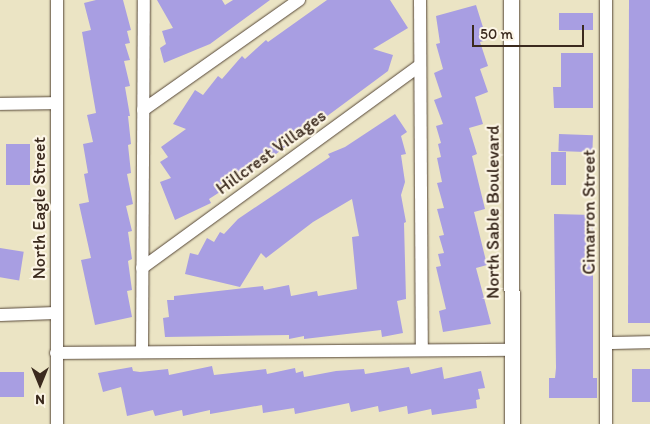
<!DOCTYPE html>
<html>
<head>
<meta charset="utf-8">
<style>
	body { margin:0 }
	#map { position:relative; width:650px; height:424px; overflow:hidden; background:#ebe4c4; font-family:Itim,sans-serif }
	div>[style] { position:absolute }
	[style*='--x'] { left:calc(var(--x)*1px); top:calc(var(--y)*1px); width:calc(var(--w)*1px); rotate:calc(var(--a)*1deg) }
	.building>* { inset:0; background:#a89ee2; transform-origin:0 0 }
	.roads { filter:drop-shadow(0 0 1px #554637) drop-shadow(0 0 1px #554637) }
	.minor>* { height:12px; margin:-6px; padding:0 6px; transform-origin:6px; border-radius:6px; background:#fff }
	.tertiary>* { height:15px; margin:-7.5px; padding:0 7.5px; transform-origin:7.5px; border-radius:7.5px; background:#fff }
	span { translate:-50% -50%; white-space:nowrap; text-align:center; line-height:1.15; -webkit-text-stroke:4.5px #fcf5e5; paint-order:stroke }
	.street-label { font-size:18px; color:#3b2a1e }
	.north { position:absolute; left:15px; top:359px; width:50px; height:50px; -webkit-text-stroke:4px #fcf5e5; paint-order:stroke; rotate:180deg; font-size:14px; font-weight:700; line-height:20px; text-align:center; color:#3b2a1e }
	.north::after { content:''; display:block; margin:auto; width:18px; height:22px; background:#3b2a1e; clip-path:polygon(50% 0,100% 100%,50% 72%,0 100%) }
	.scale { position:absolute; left:472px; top:25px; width:112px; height:22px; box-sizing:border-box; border:2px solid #3b2a1e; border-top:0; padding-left:6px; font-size:15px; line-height:18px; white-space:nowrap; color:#3b2a1e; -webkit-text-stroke:4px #fcf5e5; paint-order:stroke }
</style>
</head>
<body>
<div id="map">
	<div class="building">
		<div style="clip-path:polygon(96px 0,123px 0,131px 30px,127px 31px,130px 43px,125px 44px,130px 60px,124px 61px,130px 86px,125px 87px,130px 116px,128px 116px,131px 144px,128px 145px,131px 173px,127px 174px,133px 204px,126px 206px,132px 231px,128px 232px,132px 259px,128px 261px,132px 290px,127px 291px,132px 317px,95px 325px,81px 260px,91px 258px,79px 204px,89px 202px,84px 174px,88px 173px,83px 144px,93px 142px,87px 115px,96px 113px,82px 32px,91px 30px,84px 3px)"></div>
		<div style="clip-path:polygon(157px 0,222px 0,225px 5px,233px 0,270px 0,210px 44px,164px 63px,160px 48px,166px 44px,162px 31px,173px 28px)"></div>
		<div style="clip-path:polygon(327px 0,390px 0,408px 28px,373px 49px,393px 55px,388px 71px,257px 168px,209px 199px,211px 203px,175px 220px,160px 182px,171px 178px,160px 162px,168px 157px,161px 147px,186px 129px,173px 124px,195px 90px,203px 95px,218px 76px,222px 79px,242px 56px,245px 59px,266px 40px,268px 42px)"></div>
		<div style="clip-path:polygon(629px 0,650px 0,650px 323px,628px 323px,628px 316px)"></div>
		<div style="clip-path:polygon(476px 5px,487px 40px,480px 42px,488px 66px,480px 69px,488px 92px,475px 97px,483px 124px,469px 128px,477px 154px,472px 156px,485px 209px,474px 212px,487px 265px,476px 268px,491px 324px,443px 332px,439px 311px,446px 309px,436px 267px,441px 266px,438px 254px,444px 253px,439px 236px,444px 235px,437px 209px,444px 208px,437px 183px,442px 182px,437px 158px,441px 157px,438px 144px,441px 143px,436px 126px,443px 124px,434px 100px,442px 97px,434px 73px,443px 69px,436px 44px,440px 43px,436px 16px)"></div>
		<div style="left:559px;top:13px;width:34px;height:17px"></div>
		<div style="clip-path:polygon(561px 53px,593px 53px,593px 108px,554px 108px,553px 87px,561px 87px)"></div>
		<div style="clip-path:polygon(395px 114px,407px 132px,401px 136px,406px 154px,401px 155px,405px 182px,401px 195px,406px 222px,404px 223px,406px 299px,397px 301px,403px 333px,382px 337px,381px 330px,304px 339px,304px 336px,289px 339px,289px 335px,165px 337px,163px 318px,169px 317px,167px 300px,174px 300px,174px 296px,263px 286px,264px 290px,289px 285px,291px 296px,317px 291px,318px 296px,357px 289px,352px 237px,359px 236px,352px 199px,313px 222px,266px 258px,261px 253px,240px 287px,185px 274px,190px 253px,198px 255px,207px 238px,214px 242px,220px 232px,224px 234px,238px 219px,330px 157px,328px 154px,345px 147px)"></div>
		<div style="left:559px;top:134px;width:34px;height:17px;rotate:2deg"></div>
		<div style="left:6px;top:144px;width:24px;height:41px"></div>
		<div style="left:551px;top:152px;width:15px;height:33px"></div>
		<div style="clip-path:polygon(554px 214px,593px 215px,593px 378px,597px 378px,597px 398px,549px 398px,549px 378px,555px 378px,556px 368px)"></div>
		<div style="left:0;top:248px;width:24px;height:29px;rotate:9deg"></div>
		<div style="clip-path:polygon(212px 366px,214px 375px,266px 369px,267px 374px,295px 368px,296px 373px,303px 371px,304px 377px,336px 371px,364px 369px,365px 374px,409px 367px,411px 374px,442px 367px,444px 379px,481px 371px,485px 388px,478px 389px,480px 399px,476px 400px,477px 408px,432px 415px,431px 409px,408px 414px,407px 406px,379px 412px,378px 406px,351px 412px,349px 403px,295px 414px,294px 408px,263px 413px,262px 405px,210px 414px,210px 410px,183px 416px,182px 410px,155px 416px,153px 410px,127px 416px,121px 387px,103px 392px,98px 373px,132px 367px,133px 371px,140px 372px,168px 369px,169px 375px)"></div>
		<div style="left:632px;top:369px;width:18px;height:33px"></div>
		<div style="left:0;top:372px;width:24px;height:25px"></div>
	</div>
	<div class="roads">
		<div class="minor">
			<div style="--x:57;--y:0;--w:424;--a:90"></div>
			<div style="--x:420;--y:0;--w:350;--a:89.7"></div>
			<div style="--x:0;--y:104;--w:57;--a:-1"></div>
			<div style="--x:143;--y:110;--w:191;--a:-35.2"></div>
			<div style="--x:142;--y:268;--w:344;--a:-36.1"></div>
			<div style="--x:0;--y:315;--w:56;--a:-2"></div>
			<div style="--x:607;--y:343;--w:43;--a:-1.3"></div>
			<div style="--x:142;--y:352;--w:352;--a:-89.7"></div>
			<div style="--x:56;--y:353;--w:456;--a:-0.4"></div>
			<div style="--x:606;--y:424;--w:424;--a:-90"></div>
		</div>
		<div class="tertiary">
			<div style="--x:511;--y:0;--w:424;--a:89.9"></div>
		</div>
	</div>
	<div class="street-label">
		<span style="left:271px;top:152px;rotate:-36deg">Hillcrest Villages</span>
		<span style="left:39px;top:208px;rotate:-90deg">North Eagle Street</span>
		<span style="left:493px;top:212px;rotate:-90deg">North Sable Boulevard</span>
		<span style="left:589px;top:212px;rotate:-90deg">Cimarron Street</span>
	</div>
	<div class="north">N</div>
	<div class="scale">50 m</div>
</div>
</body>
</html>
